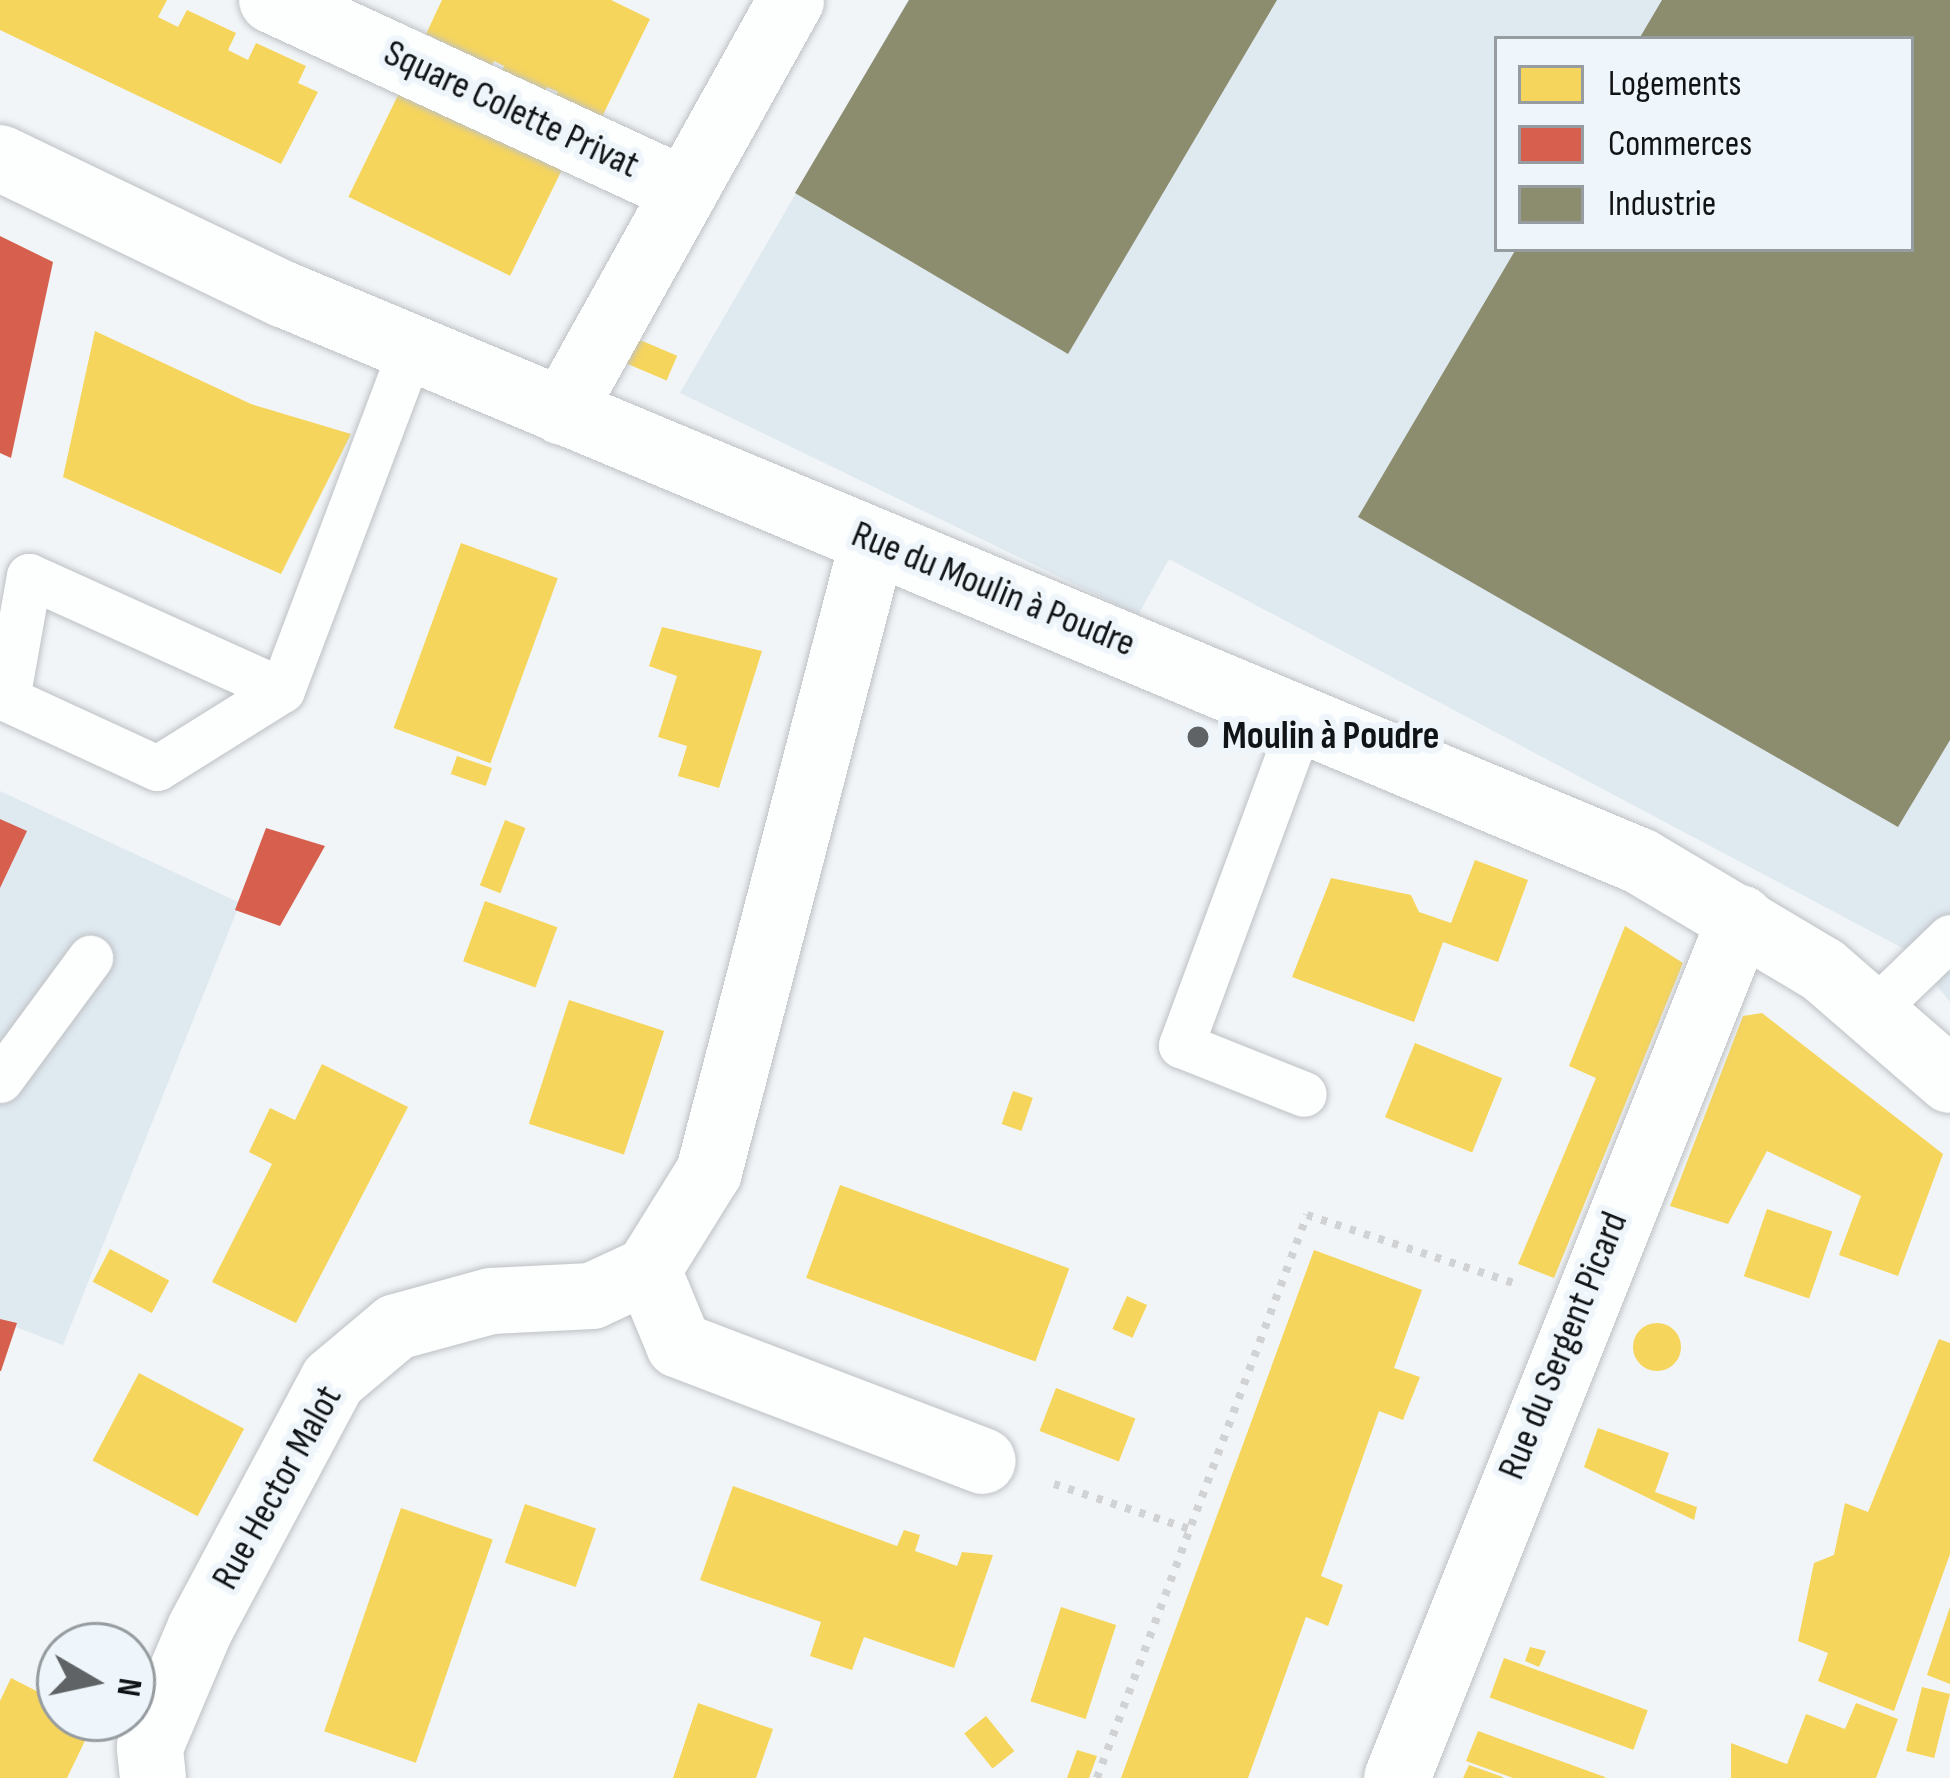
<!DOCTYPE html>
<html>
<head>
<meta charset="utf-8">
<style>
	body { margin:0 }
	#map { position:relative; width:1950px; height:1778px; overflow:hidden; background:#f1f5f8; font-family:"Sofia Sans Condensed",sans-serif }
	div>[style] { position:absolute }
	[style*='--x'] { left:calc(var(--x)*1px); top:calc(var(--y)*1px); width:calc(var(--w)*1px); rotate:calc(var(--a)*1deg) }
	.built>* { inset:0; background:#dfe9f0 }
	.homes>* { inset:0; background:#f6d55c; transform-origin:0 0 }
	.round { border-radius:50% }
	.shops>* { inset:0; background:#d6604d }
	.industry>* { inset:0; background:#8c8c6e }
	.path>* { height:8px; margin-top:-4px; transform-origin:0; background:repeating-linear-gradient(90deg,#d1d2d3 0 6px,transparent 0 15px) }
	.roads { filter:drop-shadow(0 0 3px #bec1c4) drop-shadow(0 0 3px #bec1c4) }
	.lane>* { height:45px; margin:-22.5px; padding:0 22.5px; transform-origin:22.5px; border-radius:22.5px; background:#fdfefe }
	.street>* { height:66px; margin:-33px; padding:0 33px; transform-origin:33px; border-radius:33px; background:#fdfefe }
	.dots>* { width:33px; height:33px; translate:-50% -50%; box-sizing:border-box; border:6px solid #eef6fb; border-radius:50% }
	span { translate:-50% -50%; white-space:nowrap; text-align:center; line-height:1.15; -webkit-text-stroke:12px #eef6fb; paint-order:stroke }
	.street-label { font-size:39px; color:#111416 }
	.poi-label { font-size:39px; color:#111416; font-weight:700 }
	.left { translate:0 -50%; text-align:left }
	.legend { position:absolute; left:1494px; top:36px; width:420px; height:216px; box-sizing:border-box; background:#eef6fb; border:3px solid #969c9f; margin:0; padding:15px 21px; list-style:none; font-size:36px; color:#111416 }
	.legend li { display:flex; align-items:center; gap:24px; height:60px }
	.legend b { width:60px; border:3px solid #969c9f }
	.north { position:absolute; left:36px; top:1622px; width:120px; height:120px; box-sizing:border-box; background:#eef6fb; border:3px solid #969c9f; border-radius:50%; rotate:99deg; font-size:33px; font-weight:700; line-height:48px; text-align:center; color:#111416 }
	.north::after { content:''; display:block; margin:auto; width:42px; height:54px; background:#5f6365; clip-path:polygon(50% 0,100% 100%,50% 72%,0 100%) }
</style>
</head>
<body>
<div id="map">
	<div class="built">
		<div style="clip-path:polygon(evenodd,908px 0,1950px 0,1950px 1002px,1910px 952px,1169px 559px,1138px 615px,680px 393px,908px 0,1497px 39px,1911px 39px,1911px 249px,1497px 249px,1497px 39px)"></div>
		<div style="clip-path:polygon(0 791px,240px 903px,63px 1345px,0 1321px)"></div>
	</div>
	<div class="homes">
		<div style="clip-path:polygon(0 0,167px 0,158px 17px,178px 27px,187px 10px,236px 33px,228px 50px,248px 60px,256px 43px,306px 66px,298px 83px,318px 92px,281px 164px,0 30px)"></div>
		<div style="clip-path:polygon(442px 0,611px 0,650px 19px,595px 131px,549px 109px,558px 92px,547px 87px,539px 104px,496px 83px,504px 66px,494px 61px,485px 78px,445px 58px,451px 46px,426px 34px)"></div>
		<div style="left:401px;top:89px;width:180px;height:120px;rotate:26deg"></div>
		<div style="clip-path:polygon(95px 331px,251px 404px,351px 434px,281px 574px,63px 477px)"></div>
		<div style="left:633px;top:337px;width:48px;height:27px;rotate:23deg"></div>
		<div style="left:461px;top:543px;width:103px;height:197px;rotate:20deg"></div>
		<div style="clip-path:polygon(662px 627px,762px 651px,719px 788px,678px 776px,687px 746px,658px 737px,677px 676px,649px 666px)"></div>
		<div style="left:457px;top:756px;width:37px;height:19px;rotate:19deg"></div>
		<div style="left:505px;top:820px;width:22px;height:70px;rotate:21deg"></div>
		<div style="clip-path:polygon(1475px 860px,1528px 880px,1498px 962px,1443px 942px,1414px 1022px,1292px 977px,1331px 878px,1411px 895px,1419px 912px,1451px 923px)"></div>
		<div style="left:485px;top:901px;width:77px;height:64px;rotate:20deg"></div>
		<div style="clip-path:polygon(1625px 926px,1683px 963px,1554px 1278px,1518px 1264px,1596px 1078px,1569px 1066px)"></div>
		<div style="left:569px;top:1000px;width:100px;height:130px;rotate:18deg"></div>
		<div style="clip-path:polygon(1762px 1013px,1943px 1154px,1898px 1276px,1839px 1255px,1861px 1196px,1767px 1151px,1728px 1224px,1670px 1206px,1743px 1016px)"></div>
		<div style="left:1415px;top:1043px;width:94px;height:80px;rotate:22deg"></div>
		<div style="clip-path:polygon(322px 1064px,408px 1107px,296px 1323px,212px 1282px,272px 1164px,249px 1152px,270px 1108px,295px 1120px)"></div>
		<div style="left:1013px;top:1091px;width:21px;height:35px;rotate:19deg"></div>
		<div style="left:840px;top:1185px;width:244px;height:99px;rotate:20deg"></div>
		<div style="left:1767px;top:1209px;width:69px;height:71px;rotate:19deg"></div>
		<div style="left:110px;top:1249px;width:67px;height:37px;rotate:28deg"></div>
		<div style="clip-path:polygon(1314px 1250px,1422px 1290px,1394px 1368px,1420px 1377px,1403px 1420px,1379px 1411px,1321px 1576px,1343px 1585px,1328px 1626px,1306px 1617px,1248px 1778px,1121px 1778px)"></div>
		<div style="left:1127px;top:1296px;width:22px;height:36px;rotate:24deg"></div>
		<div class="round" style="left:1633px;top:1323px;width:48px;height:48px"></div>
		<div style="clip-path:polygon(1939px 1339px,1950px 1343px,1950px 1554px,1894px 1711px,1818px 1681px,1828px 1653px,1798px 1641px,1814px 1563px,1834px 1555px,1845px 1503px,1868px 1512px)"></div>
		<div style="left:139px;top:1373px;width:119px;height:99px;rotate:28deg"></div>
		<div style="left:1056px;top:1388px;width:85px;height:46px;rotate:21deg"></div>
		<div style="clip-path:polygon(1598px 1428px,1669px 1453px,1655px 1492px,1697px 1507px,1694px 1520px,1584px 1467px)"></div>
		<div style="clip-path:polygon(733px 1486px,897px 1546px,904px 1530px,920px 1535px,915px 1551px,957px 1566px,962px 1552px,993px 1555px,954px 1668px,864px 1637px,852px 1670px,810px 1656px,821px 1622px,700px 1580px)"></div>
		<div style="left:525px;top:1504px;width:75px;height:62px;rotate:19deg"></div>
		<div style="left:401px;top:1508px;width:97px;height:236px;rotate:19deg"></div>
		<div style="left:1061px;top:1607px;width:58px;height:99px;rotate:18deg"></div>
		<div style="clip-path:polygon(1950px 1607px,1950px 1684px,1927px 1675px)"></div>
		<div style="clip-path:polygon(1530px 1647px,1546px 1651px,1539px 1667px,1525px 1661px)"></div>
		<div style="left:1504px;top:1658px;width:153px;height:42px;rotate:20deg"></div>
		<div style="clip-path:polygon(11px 1678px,60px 1703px,60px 1718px,95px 1720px,67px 1778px,0 1778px,0 1701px)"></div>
		<div style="left:1922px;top:1687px;width:29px;height:66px;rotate:14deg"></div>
		<div style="clip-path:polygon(698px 1703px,773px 1729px,756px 1778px,673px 1778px)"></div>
		<div style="clip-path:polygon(1856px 1703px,1898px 1719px,1876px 1778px,1731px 1778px,1731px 1743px,1787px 1764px,1806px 1714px,1845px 1729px)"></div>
		<div style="left:986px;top:1716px;width:45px;height:28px;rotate:51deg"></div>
		<div style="clip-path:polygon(1478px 1731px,1605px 1777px,1605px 1778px,1513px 1778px,1466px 1761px)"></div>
		<div style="clip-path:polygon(1077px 1750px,1097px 1756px,1089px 1778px,1067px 1778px)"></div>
		<div style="clip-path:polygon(1469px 1765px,1503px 1777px,1503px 1778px,1463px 1778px)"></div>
	</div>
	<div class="shops">
		<div style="clip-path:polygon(0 236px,53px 262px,11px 458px,0 453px)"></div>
		<div style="clip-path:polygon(0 819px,27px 831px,0 888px)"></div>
		<div style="clip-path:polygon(266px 828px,325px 846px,280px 926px,235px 910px)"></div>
		<div style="clip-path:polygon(0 1319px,17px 1323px,1px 1371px,0 1371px)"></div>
	</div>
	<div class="industry">
		<div style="clip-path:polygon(909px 0,1277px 0,1068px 354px,795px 193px)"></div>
		<div style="clip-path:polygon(1662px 0,1950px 0,1950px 740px,1898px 827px,1358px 517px,1516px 249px,1911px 249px,1911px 39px,1639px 39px)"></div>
	</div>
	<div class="path">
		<div style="--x:1054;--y:1484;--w:142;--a:18.4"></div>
		<div style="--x:1097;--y:1778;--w:601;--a:-69.54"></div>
		<div style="--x:1307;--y:1215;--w:218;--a:18.2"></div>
	</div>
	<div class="roads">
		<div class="lane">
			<div style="--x:282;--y:690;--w:147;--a:148"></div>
			<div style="--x:157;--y:768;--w:165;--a:-155.3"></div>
			<div style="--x:7;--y:699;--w:125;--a:-79.9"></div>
			<div style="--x:29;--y:576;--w:277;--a:24.3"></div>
			<div style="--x:282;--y:690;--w:368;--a:-69.3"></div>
			<div style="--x:1302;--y:718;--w:349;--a:110.3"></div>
			<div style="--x:1181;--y:1045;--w:132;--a:21.7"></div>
			<div style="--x:1872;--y:1012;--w:108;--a:-43.9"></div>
			<div style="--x:0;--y:1080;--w:152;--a:-53.6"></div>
		</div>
		<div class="street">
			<div style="--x:272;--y:0;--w:455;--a:24.8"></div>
			<div style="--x:0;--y:158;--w:314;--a:25.7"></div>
			<div style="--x:283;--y:294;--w:1471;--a:22.68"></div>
			<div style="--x:1640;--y:861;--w:213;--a:30.8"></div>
			<div style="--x:1823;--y:970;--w:168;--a:40.9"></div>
			<div style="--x:562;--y:412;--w:471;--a:-60.9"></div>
			<div style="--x:648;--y:1270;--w:81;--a:67.5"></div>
			<div style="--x:679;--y:1345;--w:325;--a:20.9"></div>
			<div style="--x:153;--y:1778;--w:31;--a:-96"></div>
			<div style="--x:150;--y:1747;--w:128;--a:-67"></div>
			<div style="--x:200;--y:1629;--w:282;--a:-61.9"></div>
			<div style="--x:333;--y:1380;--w:82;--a:-40.1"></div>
			<div style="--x:396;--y:1327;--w:98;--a:-15.3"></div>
			<div style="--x:491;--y:1301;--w:101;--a:-2.8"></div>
			<div style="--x:592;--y:1296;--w:62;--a:-24.9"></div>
			<div style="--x:648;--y:1270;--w:115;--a:-58.1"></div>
			<div style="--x:709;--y:1172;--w:652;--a:-75.43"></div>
			<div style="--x:1397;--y:1778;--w:926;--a:-68.2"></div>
		</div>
	</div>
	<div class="dots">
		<div style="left:1198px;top:737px;background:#5f6365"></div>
	</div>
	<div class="street-label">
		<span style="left:511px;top:110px;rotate:25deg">Square Colette Privat</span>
		<span style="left:993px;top:590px;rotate:22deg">Rue du Moulin à Poudre</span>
		<span style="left:1564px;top:1346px;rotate:-68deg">Rue du Sergent Picard</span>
		<span style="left:278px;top:1488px;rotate:-61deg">Rue Hector Malot</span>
	</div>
	<div class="poi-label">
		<span class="left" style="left:1222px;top:737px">Moulin à Poudre</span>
	</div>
	<ul class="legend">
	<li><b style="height:33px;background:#f6d55c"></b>Logements</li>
	<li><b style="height:33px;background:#d6604d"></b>Commerces</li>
	<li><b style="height:33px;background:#8c8c6e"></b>Industrie</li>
	</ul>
	<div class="north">N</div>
</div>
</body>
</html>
